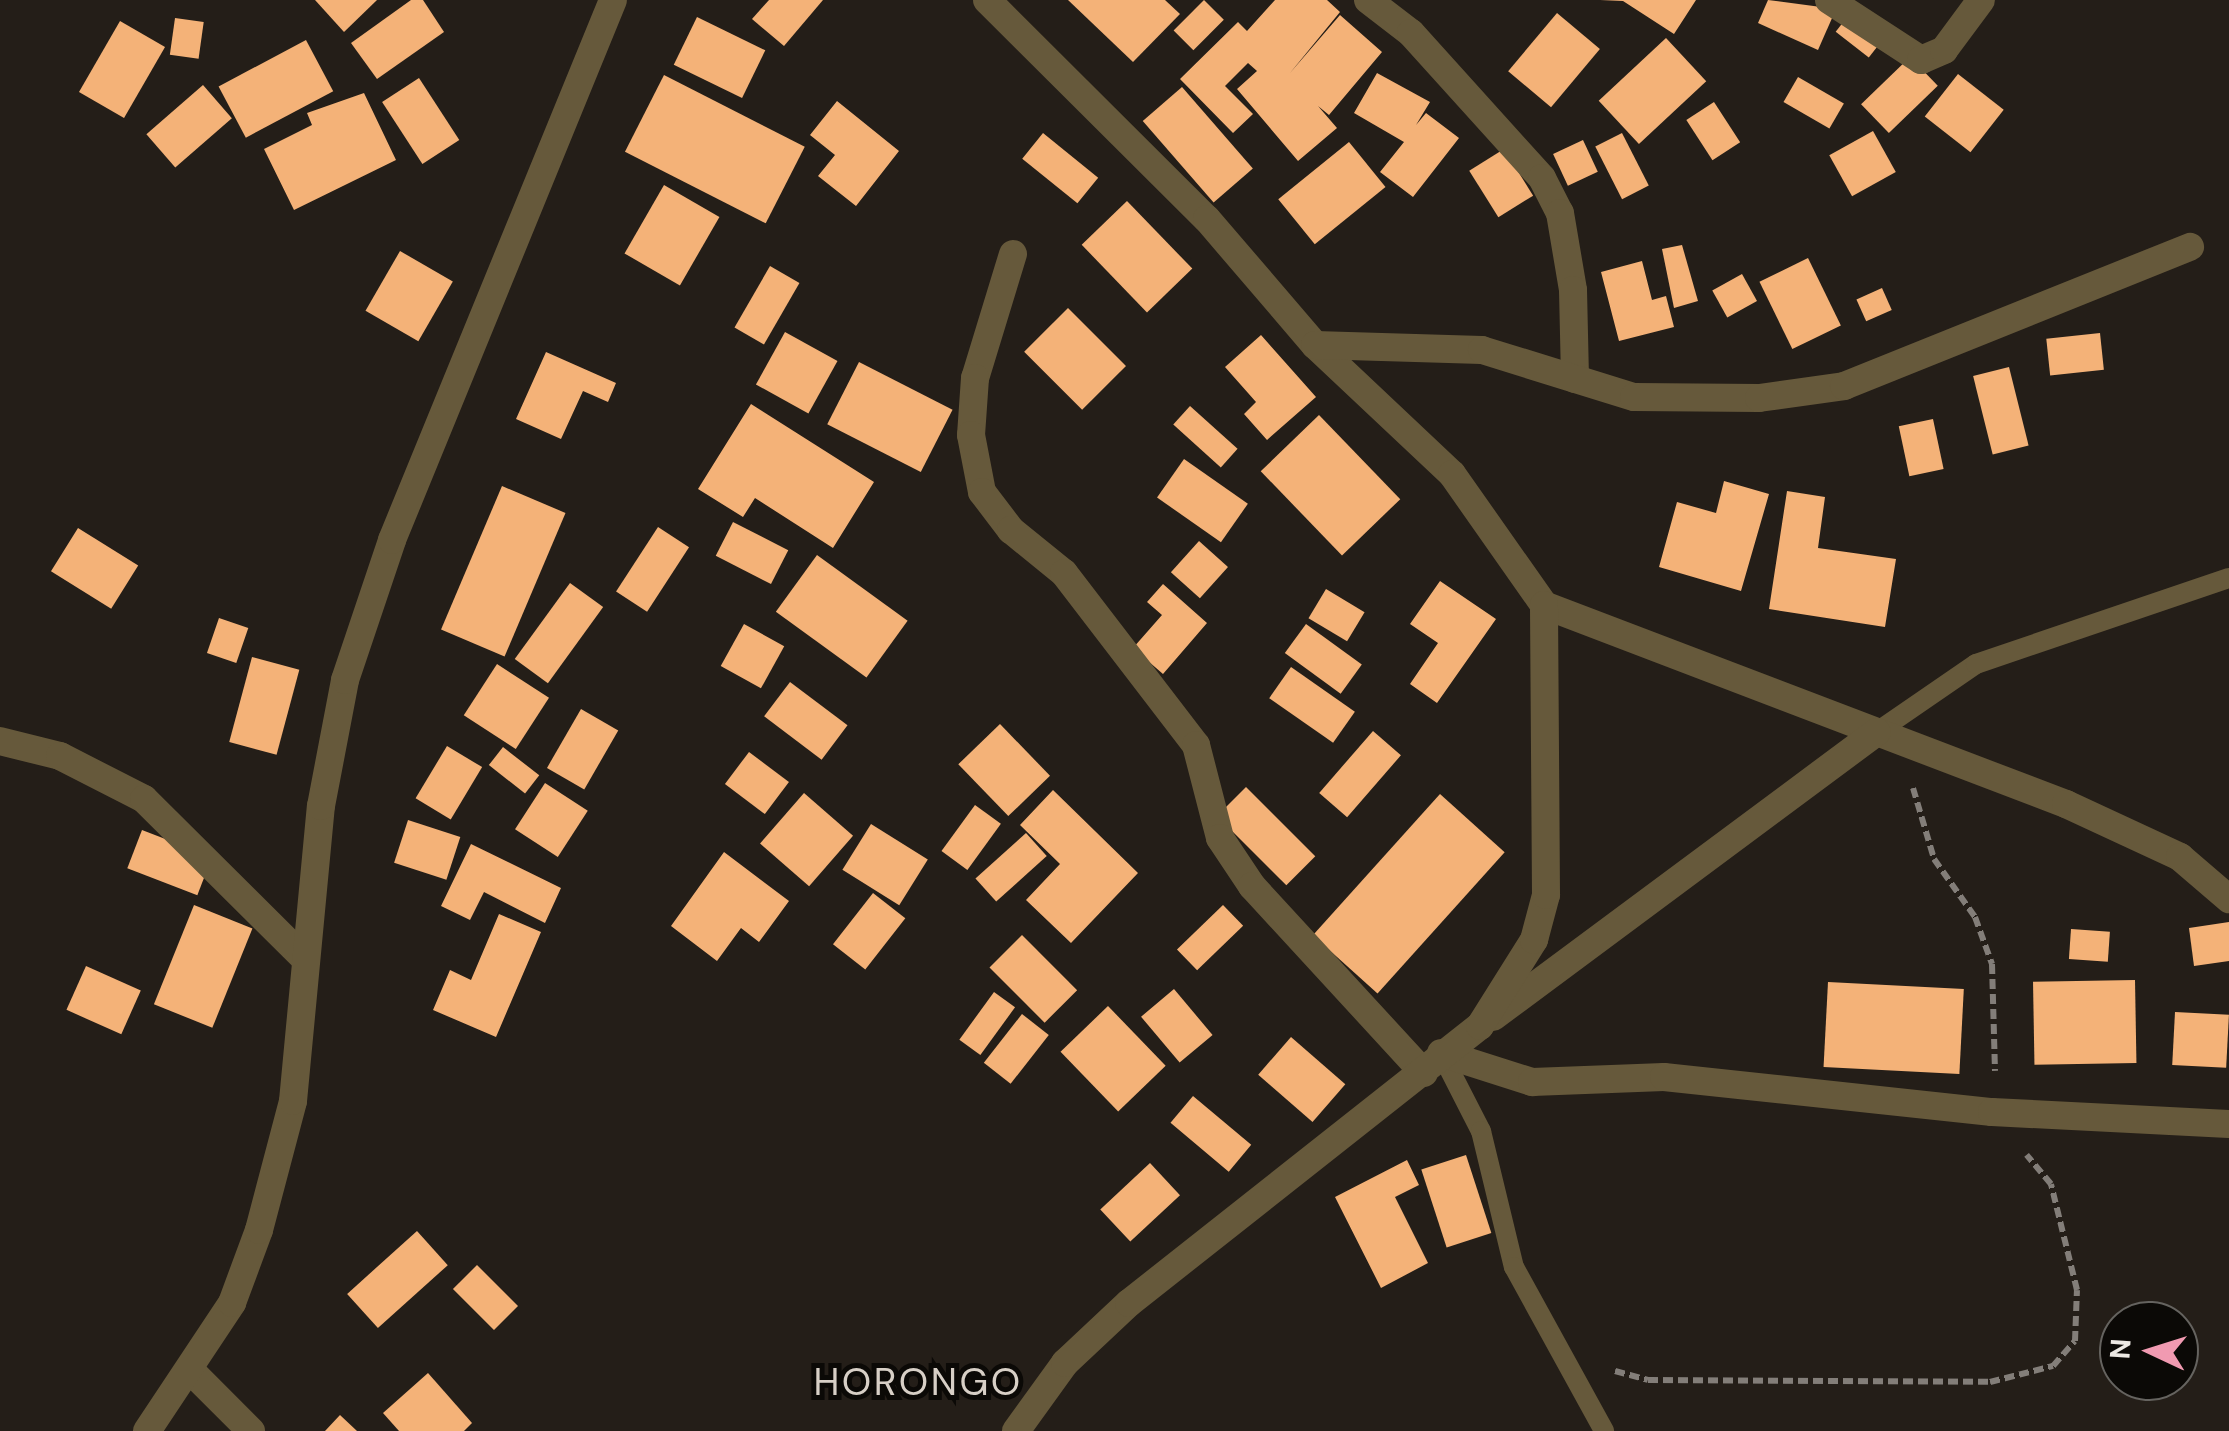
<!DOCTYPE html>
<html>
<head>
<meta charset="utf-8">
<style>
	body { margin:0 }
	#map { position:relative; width:2229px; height:1431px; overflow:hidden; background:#241e18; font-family:"DM Sans",sans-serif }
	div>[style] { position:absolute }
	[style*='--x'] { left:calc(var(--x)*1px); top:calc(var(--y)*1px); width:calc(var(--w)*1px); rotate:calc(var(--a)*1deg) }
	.building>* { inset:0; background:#f4b278; transform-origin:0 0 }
	.path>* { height:6px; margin-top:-3px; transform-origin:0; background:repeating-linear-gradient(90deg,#837e79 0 10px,transparent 0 15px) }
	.service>* { height:20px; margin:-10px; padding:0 10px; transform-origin:10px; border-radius:10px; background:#66593b }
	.minor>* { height:28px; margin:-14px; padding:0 14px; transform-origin:14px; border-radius:14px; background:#66593b }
	.tertiary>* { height:28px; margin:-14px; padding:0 14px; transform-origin:14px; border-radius:14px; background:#66593b }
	span { translate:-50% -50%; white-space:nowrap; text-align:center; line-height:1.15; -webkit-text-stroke:10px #0b0906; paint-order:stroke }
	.quarter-label { font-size:38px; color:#d7cfc6; letter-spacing:2.5px }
	.north { position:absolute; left:2099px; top:1301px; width:100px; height:100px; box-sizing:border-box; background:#0b0906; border:2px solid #65635f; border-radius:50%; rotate:274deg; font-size:28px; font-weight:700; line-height:40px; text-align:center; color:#ede9e4 }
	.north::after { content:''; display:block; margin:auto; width:35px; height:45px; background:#f19ab1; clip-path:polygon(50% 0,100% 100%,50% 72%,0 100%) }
</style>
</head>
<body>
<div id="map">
	<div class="building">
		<div style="clip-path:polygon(315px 0,377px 0,344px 32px)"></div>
		<div style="clip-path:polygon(411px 0,423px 0,444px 32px,377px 79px,351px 43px)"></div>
		<div style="clip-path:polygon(769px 0,823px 0,784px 46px,752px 19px)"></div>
		<div style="clip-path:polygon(1068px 0,1165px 0,1180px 14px,1133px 62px)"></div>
		<div style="left:1204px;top:0;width:28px;height:43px;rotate:45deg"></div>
		<div style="clip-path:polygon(1275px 0,1327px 0,1340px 12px,1290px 73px,1340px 15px,1382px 52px,1329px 115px,1318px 106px,1337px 128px,1298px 161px,1237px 89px,1257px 71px,1248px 63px,1225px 86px,1253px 114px,1233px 133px,1180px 79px,1238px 22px,1247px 31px)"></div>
		<div style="clip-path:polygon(1600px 0,1696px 0,1674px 34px,1623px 1px)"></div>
		<div style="clip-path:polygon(1768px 0,1836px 9px,1818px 50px,1758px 23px)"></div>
		<div style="left:1557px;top:13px;width:56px;height:76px;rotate:40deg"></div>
		<div style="left:1848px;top:16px;width:42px;height:20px;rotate:38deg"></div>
		<div style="left:697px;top:17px;width:76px;height:53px;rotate:26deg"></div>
		<div style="left:175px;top:18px;width:29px;height:37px;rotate:8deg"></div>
		<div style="left:120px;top:21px;width:52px;height:82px;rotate:30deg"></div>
		<div style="left:1666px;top:38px;width:59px;height:92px;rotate:47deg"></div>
		<div style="left:306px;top:40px;width:58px;height:99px;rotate:62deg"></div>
		<div style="left:1910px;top:57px;width:40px;height:68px;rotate:46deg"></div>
		<div style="clip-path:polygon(1377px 73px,1430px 102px,1416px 125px,1426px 113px,1459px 138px,1413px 197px,1380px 172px,1404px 142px,1354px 113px)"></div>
		<div style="left:1958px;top:74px;width:58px;height:54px;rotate:38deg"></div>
		<div style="left:664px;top:75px;width:158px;height:86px;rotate:27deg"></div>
		<div style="left:1798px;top:77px;width:53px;height:29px;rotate:30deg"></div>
		<div style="left:419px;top:78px;width:74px;height:44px;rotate:57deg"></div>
		<div style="left:203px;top:85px;width:44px;height:75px;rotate:49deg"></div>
		<div style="left:1182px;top:87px;width:108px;height:52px;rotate:49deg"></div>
		<div style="clip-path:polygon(364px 93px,396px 160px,294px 210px,264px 149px,312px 125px,307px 113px)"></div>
		<div style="clip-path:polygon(837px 101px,899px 151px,856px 206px,818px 176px,835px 155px,810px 135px)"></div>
		<div style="left:1714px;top:102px;width:48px;height:33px;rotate:57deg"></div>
		<div style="left:1873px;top:131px;width:47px;height:50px;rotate:61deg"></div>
		<div style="left:1043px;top:133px;width:71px;height:33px;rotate:39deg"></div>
		<div style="left:1622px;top:133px;width:59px;height:30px;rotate:63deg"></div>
		<div style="left:1583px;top:140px;width:35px;height:33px;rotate:65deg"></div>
		<div style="left:1349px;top:142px;width:58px;height:91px;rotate:51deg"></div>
		<div style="left:1504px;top:149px;width:55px;height:41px;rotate:58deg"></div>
		<div style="left:664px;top:185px;width:64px;height:79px;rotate:30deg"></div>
		<div style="left:1127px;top:201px;width:94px;height:63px;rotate:46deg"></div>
		<div style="clip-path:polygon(1682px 245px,1698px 301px,1674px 308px,1662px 249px)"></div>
		<div style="left:400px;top:251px;width:61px;height:69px;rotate:30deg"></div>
		<div style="left:1808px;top:258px;width:75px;height:54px;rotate:64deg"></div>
		<div style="clip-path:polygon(1642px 261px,1652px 300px,1666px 296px,1674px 327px,1619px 341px,1601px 272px)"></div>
		<div style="left:770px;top:266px;width:34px;height:71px;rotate:30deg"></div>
		<div style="left:1742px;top:274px;width:31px;height:34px;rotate:61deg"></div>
		<div style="left:1882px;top:288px;width:24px;height:28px;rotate:66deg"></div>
		<div style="left:1068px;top:308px;width:82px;height:62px;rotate:45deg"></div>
		<div style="left:785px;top:332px;width:60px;height:60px;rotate:29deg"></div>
		<div style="left:2100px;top:333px;width:37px;height:54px;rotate:84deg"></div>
		<div style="clip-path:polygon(1261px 335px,1316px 397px,1267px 440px,1244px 414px,1256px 402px,1225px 367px)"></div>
		<div style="clip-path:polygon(546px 352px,616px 383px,608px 402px,583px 391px,561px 439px,516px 419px)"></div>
		<div style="left:859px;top:362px;width:105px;height:70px;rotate:27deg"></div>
		<div style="left:2009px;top:367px;width:81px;height:37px;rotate:76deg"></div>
		<div style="clip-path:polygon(751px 404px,874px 482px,833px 548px,755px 498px,743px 517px,698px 489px)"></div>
		<div style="left:1190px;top:406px;width:64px;height:25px;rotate:42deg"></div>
		<div style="left:1319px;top:415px;width:117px;height:81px;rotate:46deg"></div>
		<div style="left:1933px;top:419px;width:51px;height:35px;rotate:78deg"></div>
		<div style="left:1184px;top:459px;width:78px;height:47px;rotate:35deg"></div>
		<div style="clip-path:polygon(1724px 481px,1769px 494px,1741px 591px,1659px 567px,1677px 502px,1716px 513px)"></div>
		<div style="left:502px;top:486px;width:69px;height:156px;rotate:23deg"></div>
		<div style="clip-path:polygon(1787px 491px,1825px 497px,1818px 548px,1896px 559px,1885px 627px,1769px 609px)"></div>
		<div style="left:733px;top:522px;width:62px;height:38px;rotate:27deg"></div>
		<div style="left:658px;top:527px;width:37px;height:77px;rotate:33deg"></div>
		<div style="left:78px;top:528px;width:71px;height:51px;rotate:32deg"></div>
		<div style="left:1199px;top:541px;width:39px;height:42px;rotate:42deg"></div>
		<div style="left:817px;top:555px;width:112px;height:70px;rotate:36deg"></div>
		<div style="clip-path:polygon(1440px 581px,1496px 619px,1437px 703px,1410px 684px,1438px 643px,1410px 624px)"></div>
		<div style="left:570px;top:583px;width:41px;height:94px;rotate:36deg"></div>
		<div style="clip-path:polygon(1163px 584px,1207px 623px,1163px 674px,1133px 648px,1162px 615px,1147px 602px)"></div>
		<div style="left:1326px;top:589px;width:45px;height:34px;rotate:31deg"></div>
		<div style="left:219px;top:618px;width:31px;height:37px;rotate:19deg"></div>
		<div style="left:744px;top:624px;width:46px;height:48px;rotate:29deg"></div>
		<div style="left:1306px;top:624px;width:69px;height:36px;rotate:36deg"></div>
		<div style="left:252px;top:657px;width:49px;height:88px;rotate:15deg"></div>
		<div style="left:497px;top:664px;width:62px;height:61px;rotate:33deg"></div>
		<div style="left:1291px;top:667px;width:78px;height:38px;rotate:35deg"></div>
		<div style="left:790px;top:682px;width:72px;height:43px;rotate:37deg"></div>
		<div style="left:581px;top:709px;width:43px;height:68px;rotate:30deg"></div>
		<div style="left:1000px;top:724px;width:72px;height:58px;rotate:46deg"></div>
		<div style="left:1373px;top:731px;width:37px;height:82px;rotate:41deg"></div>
		<div style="left:447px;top:746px;width:41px;height:61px;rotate:31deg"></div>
		<div style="left:503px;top:747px;width:46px;height:23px;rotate:38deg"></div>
		<div style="left:749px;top:752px;width:50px;height:40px;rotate:37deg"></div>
		<div style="left:545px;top:783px;width:51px;height:55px;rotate:33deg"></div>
		<div style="left:1246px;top:787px;width:98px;height:41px;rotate:45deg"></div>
		<div style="clip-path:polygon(1053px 790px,1138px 873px,1071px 943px,1026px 900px,1060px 864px,1020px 825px)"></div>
		<div style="left:804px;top:793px;width:65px;height:67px;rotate:41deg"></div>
		<div style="left:1440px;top:794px;width:87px;height:190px;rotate:42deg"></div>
		<div style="left:975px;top:805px;width:32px;height:57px;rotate:36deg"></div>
		<div style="left:408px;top:820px;width:55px;height:45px;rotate:18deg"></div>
		<div style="left:871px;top:824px;width:67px;height:54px;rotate:32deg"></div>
		<div style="left:142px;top:830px;width:75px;height:41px;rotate:21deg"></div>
		<div style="left:1026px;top:833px;width:31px;height:68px;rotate:48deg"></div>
		<div style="clip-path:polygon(471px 844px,561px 888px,545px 923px,484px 892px,470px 920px,441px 906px)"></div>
		<div style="clip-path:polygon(724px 852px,789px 901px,759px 942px,741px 928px,717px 961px,671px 926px)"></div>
		<div style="left:873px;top:893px;width:41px;height:65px;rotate:38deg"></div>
		<div style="left:194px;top:905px;width:63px;height:107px;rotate:22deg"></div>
		<div style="left:1223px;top:905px;width:29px;height:64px;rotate:46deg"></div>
		<div style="clip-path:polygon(499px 914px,541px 932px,496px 1037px,433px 1010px,450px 970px,471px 980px)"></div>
		<div style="clip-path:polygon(2229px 922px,2229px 961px,2194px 966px,2189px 928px)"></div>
		<div style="left:2071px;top:929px;width:39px;height:30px;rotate:4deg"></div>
		<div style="left:1022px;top:935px;width:78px;height:46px;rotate:45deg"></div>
		<div style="left:86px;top:966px;width:60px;height:48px;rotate:24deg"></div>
		<div style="left:2135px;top:980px;width:83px;height:102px;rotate:89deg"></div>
		<div style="left:1828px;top:982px;width:136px;height:85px;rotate:3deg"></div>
		<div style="left:1174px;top:989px;width:60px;height:43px;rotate:50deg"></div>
		<div style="left:994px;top:992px;width:26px;height:59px;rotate:36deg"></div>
		<div style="left:1108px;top:1006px;width:83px;height:66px;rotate:46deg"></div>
		<div style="left:2175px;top:1012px;width:54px;height:53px;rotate:3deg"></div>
		<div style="left:1022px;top:1014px;width:34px;height:62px;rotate:38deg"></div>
		<div style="left:1291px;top:1037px;width:72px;height:50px;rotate:41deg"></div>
		<div style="left:1193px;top:1096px;width:76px;height:35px;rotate:40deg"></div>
		<div style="left:1466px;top:1155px;width:82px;height:47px;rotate:72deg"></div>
		<div style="clip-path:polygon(1407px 1160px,1419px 1185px,1395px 1197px,1428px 1263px,1381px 1288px,1335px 1197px)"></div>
		<div style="left:1150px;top:1163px;width:44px;height:68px;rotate:47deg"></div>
		<div style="left:417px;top:1231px;width:46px;height:94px;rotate:48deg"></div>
		<div style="left:477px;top:1265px;width:58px;height:34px;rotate:45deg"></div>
		<div style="clip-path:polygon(428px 1373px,472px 1423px,464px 1431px,399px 1431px,383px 1413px)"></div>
		<div style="clip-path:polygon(340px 1415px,357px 1431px,325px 1431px)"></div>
	</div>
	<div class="path">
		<div style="--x:1913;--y:788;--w:74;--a:73.5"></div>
		<div style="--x:1934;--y:859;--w:71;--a:54.7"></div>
		<div style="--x:1975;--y:917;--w:50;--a:70.1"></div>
		<div style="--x:1992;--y:964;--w:107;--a:88.4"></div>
		<div style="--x:1615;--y:1371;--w:34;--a:15"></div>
		<div style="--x:1648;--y:1380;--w:342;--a:0.3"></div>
		<div style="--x:1990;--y:1382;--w:65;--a:-14.3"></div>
		<div style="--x:2053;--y:1366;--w:33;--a:-49"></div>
		<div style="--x:2075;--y:1341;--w:51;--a:-87.8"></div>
		<div style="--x:2077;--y:1290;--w:109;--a:-103.8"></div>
		<div style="--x:2051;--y:1184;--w:38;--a:-130"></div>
	</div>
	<div class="service">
		<div style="--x:1877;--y:732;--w:120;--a:-34.5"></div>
		<div style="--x:1976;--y:664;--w:267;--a:-18.8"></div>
		<div style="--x:1441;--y:1053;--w:88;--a:62.9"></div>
		<div style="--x:1481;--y:1131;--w:140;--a:76.4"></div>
		<div style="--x:1514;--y:1267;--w:187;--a:61.2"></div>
	</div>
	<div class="minor">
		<div style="--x:987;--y:0;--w:310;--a:44.9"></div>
		<div style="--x:1207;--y:219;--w:166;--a:49.4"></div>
		<div style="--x:1315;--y:345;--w:188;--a:43.3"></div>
		<div style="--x:1452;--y:474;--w:160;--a:54.9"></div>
		<div style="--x:1544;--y:605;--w:559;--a:20.87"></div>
		<div style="--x:2066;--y:804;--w:126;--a:24.9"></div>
		<div style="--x:2180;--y:857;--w:65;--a:40.6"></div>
		<div style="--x:1368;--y:0;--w:54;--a:37.5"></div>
		<div style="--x:1411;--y:33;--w:195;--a:47.9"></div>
		<div style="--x:1542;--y:178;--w:39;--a:63"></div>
		<div style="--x:1560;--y:213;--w:78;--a:80.4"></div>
		<div style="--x:1573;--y:290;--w:89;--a:88.7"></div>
		<div style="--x:1829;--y:0;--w:110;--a:33.1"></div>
		<div style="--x:1921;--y:60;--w:25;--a:-23"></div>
		<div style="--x:1944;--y:50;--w:62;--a:-53.5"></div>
		<div style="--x:1013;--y:254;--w:130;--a:107"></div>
		<div style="--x:975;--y:378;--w:57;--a:94"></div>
		<div style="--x:971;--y:435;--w:58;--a:79.1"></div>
		<div style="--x:982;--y:492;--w:48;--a:52.7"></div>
		<div style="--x:1011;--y:530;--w:68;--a:39.1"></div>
		<div style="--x:1064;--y:573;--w:217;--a:52.5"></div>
		<div style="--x:1196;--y:745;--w:96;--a:75.5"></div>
		<div style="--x:1220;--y:838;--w:58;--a:56.3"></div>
		<div style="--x:1252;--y:886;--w:254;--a:47.4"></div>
		<div style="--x:1315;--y:345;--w:167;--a:1.7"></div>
		<div style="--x:1482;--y:350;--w:159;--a:17.2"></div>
		<div style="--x:1634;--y:397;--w:125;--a:0.5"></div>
		<div style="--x:1759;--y:398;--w:86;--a:-8"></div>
		<div style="--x:1844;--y:386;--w:373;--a:-21.9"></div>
		<div style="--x:0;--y:741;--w:62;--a:14"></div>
		<div style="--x:60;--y:756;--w:94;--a:27.1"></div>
		<div style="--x:144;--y:799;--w:224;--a:44.8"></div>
		<div style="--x:1493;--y:1017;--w:478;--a:-36.6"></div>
		<div style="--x:1441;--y:1053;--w:96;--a:17.7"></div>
		<div style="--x:1532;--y:1082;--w:132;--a:-2.2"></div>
		<div style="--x:1664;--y:1077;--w:330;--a:6.1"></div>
		<div style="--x:1992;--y:1112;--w:237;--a:2.9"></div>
		<div style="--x:191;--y:1371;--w:85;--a:45"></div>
		<div style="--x:1016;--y:1431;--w:84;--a:-54.2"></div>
		<div style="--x:1065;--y:1363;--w:88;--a:-43.2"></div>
		<div style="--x:1129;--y:1303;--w:447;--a:-38.3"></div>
		<div style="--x:1480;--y:1026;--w:102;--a:-57.9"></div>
		<div style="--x:1534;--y:940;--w:47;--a:-75.1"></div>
		<div style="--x:1546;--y:895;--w:290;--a:-90.4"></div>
	</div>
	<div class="tertiary">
		<div style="--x:147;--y:1431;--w:154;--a:-56.4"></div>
		<div style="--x:232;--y:1303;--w:78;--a:-69.7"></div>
		<div style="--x:259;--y:1230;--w:133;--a:-75.2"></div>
		<div style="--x:293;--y:1101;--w:296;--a:-84.6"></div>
		<div style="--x:321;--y:806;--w:128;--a:-79.2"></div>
		<div style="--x:345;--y:680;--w:148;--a:-71.4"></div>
		<div style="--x:392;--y:540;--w:583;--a:-67.74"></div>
	</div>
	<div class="quarter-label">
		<span style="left:918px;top:1383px">HORONGO</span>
	</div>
	<div class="north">N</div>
</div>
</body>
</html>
